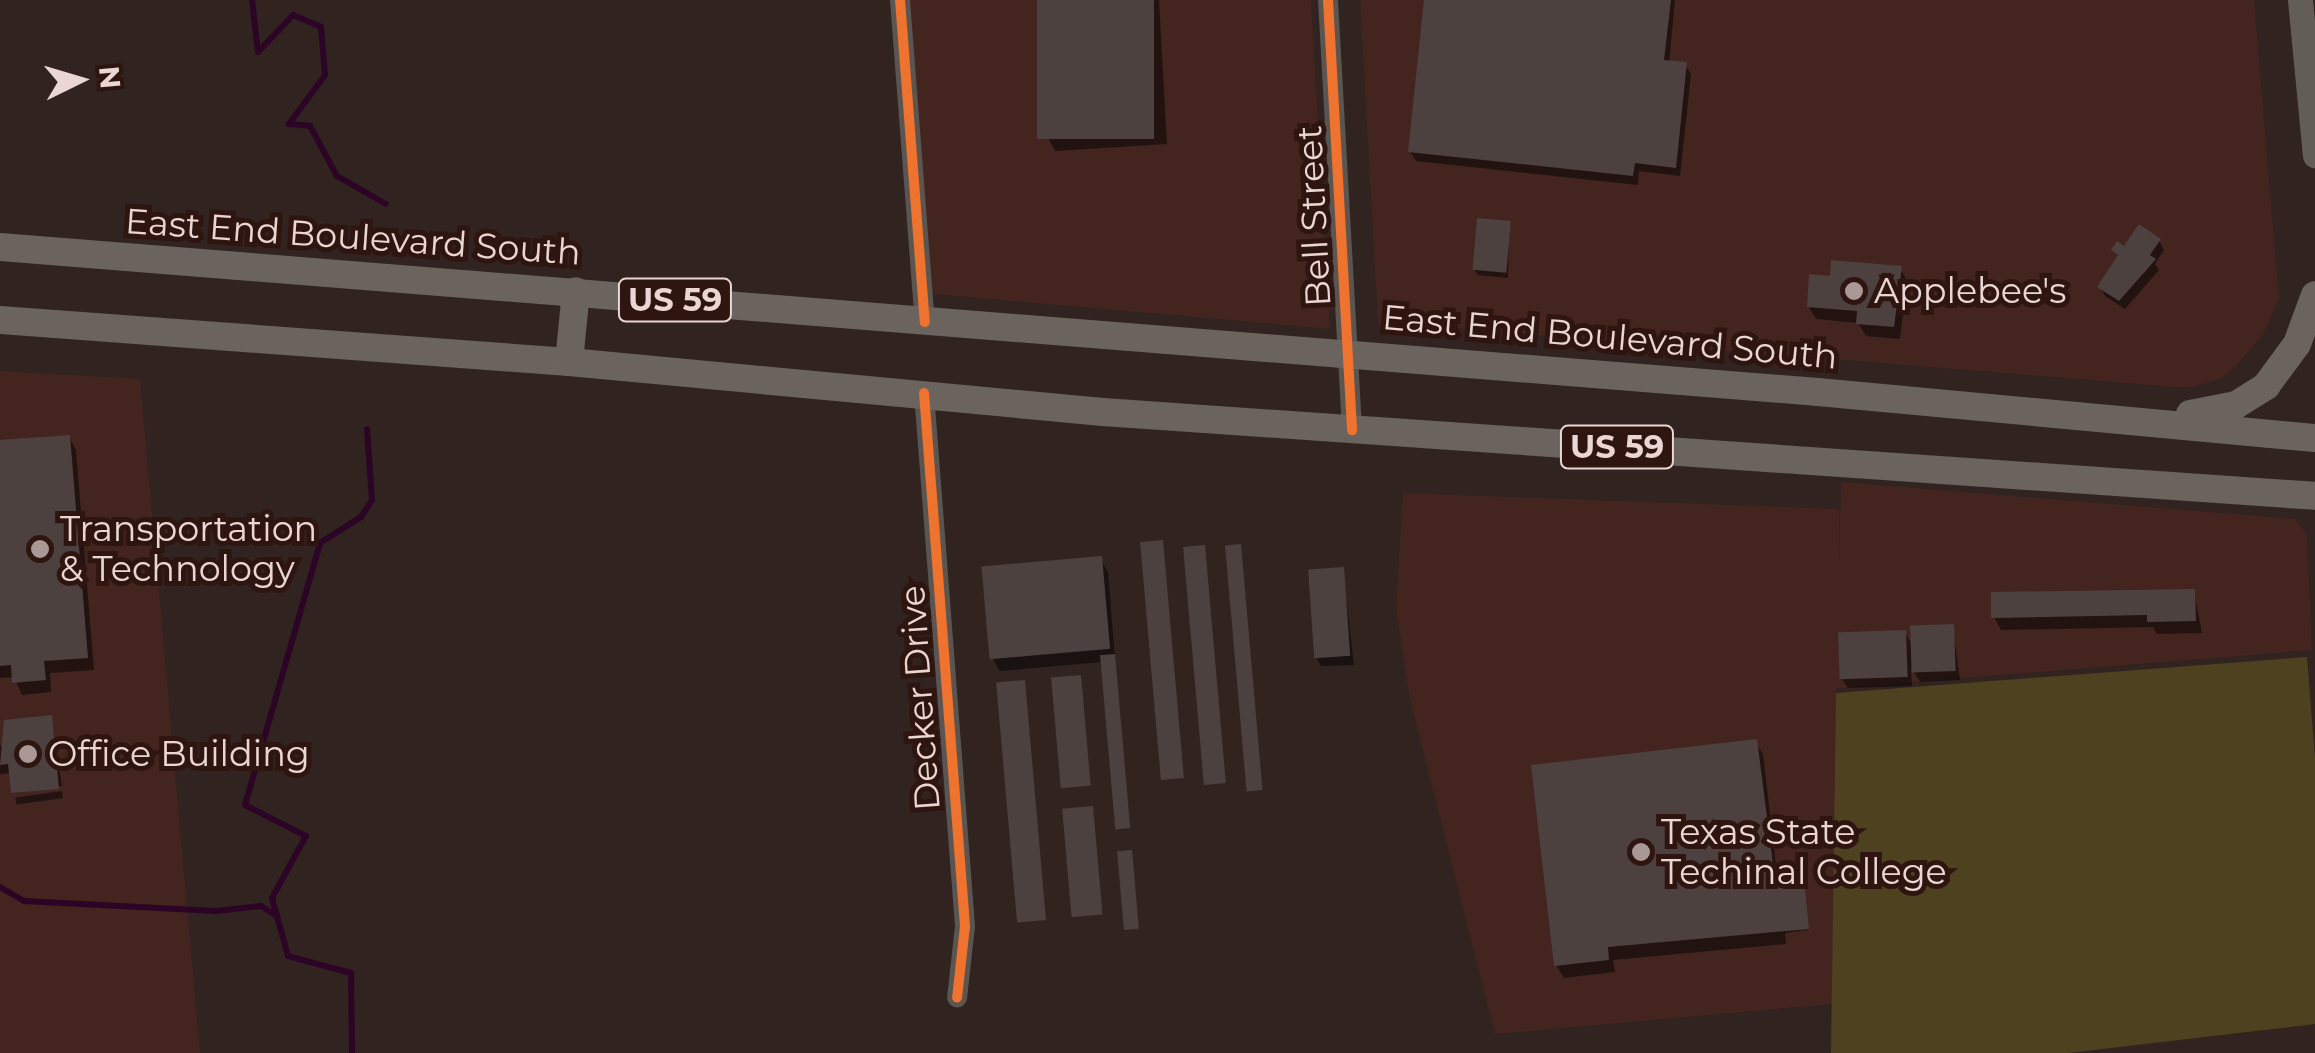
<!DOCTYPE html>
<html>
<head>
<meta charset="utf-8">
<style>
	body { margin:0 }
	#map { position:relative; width:2315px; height:1053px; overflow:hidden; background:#312320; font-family:Montserrat,sans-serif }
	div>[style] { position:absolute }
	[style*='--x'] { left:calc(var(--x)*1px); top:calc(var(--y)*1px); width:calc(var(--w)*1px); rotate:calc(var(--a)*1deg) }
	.built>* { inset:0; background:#43241e }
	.green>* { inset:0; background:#4e4120 }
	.shadow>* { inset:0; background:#0007; transform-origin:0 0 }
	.stream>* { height:6px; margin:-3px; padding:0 3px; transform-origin:3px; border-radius:3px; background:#2c0426 }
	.building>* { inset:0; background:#4d4140; transform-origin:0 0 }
	.minor>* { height:20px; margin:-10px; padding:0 10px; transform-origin:10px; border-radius:10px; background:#5a5551 }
	.major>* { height:25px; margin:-12.5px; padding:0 12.5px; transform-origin:12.5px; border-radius:12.5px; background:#635d58 }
	.highway>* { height:28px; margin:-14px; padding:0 14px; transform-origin:14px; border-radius:14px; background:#6a635e }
	.cycleway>* { height:10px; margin:-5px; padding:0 5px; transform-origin:5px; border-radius:5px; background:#ef722f }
	.dots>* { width:28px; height:28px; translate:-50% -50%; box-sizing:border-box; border:5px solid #2e1510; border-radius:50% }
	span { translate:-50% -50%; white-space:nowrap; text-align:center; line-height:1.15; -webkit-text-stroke:10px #2e1510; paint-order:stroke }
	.shield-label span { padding:2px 8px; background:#2e1510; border:2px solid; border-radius:8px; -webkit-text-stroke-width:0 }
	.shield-label { font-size:32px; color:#ead7d4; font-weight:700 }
	.street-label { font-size:35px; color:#ead7d4 }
	.poi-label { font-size:35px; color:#ead7d4 }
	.left { translate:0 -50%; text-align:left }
	.north { position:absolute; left:30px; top:30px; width:100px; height:100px; -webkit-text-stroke:8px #2e1510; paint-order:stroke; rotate:85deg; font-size:28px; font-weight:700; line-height:40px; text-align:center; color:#ead7d4 }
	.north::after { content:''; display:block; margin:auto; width:35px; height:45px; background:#ead7d4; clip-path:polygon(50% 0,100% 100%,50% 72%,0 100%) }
</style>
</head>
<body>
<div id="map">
	<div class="built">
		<div style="clip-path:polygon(894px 0,1311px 0,1330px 329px,912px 292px)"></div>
		<div style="clip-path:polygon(1360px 0,2254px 0,2279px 299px,2262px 336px,2236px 366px,2221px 379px,2188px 388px,1378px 322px)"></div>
		<div style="clip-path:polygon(0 371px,140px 379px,200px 1053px,0 1053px)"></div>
		<div style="clip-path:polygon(1841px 482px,2295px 519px,2307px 535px,2312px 650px,1837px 688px,1832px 1004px,1495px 1034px,1410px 700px,1396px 608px,1403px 493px,1839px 509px,1839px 565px)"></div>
	</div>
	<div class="green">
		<div style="clip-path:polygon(2307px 657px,2315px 758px,2315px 1024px,2068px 1053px,1831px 1053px,1836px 693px)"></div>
	</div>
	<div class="shadow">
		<div style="clip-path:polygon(1039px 0,1159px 0,1167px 144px,1055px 151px,1048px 138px)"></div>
		<div style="clip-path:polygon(1427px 0,1675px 0,1669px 63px,1685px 65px,1691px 74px,1680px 176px,1639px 171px,1638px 185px,1416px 161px,1410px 152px)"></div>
		<div style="clip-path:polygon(1509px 224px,1508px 278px,1478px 275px,1474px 269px)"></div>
		<div style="clip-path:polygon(2159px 241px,2164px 250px,2155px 264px,2159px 270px,2125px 309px,2105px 296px,2100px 287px,2122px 248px)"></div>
		<div style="clip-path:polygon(1900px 268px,1907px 281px,1900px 339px,1866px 336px,1858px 323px,1816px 319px,1809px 307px,1832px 278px)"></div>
		<div style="clip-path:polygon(69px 437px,76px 450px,94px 670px,50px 673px,51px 692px,22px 695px,14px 677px,0 678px,0 443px)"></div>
		<div style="clip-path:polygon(1100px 559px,1108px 572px,1129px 829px,1118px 830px,1103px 662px,1000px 671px,993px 659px)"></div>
		<div style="clip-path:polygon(1343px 570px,1354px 665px,1321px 666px,1316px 657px)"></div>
		<div style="clip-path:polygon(2194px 591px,2202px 633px,2157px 634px,2153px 627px,2001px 630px,1994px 617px)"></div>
		<div style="clip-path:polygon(1953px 627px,1960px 680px,1920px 682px,1911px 667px,1912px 686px,1848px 688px,1842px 679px,1905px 633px,1914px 647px)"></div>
		<div style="clip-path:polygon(51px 718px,62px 786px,14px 793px,11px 773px,0 774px,0 746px)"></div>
		<div style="clip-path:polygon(1755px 742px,1763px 754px,1777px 874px,1802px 874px,1808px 930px,1785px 933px,1786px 944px,1613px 960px,1615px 972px,1564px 978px,1556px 965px)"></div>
		<div style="left:62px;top:791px;width:7px;height:47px;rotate:82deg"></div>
	</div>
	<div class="stream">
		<div style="--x:252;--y:0;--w:52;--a:83.4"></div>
		<div style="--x:258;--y:52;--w:51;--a:-46.6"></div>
		<div style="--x:293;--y:15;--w:30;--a:23"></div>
		<div style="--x:321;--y:27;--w:48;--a:85.2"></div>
		<div style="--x:325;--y:75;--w:61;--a:126.3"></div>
		<div style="--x:289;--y:124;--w:21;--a:5"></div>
		<div style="--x:310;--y:126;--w:57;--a:61.6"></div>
		<div style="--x:337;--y:176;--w:56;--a:29.7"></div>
		<div style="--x:0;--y:887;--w:28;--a:30"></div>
		<div style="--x:24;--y:901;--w:192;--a:3"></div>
		<div style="--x:216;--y:911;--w:45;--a:-6.3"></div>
		<div style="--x:261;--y:906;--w:19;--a:32"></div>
		<div style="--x:352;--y:1053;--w:80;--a:-90.7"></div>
		<div style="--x:351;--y:973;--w:65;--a:-164.9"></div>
		<div style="--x:288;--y:956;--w:60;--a:-105.4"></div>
		<div style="--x:272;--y:898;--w:71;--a:-61.3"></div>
		<div style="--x:306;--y:836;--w:68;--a:-153.1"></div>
		<div style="--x:245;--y:805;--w:273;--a:-74"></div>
		<div style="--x:320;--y:543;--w:49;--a:-32.4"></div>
		<div style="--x:361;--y:517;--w:20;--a:-57"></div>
		<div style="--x:372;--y:500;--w:71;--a:-94"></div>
	</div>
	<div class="building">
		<div style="left:1037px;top:0;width:117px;height:139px"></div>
		<div style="clip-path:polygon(1424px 0,1671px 0,1664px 60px,1687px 62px,1676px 168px,1635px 163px,1633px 176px,1408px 152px)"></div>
		<div style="left:1477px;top:218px;width:34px;height:52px;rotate:5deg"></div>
		<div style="clip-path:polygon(2139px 224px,2161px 239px,2150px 255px,2156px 259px,2119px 301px,2097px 287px,2118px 255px,2111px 250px,2117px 241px,2124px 246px)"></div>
		<div style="clip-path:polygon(1831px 260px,1902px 266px,1894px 327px,1856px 324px,1857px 311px,1807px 307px,1809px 274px,1830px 276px)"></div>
		<div style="clip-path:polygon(70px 435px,88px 658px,44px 661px,46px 680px,12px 683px,11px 665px,0 666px,0 440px)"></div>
		<div style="left:1163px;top:540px;width:239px;height:23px;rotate:85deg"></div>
		<div style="left:1241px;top:544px;width:247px;height:16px;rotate:85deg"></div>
		<div style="left:1205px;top:545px;width:239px;height:22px;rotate:85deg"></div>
		<div style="left:1102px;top:556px;width:93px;height:121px;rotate:85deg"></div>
		<div style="left:1344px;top:567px;width:89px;height:36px;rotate:86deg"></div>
		<div style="clip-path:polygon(2195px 589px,2196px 621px,2147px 622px,2147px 615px,1991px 618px,1991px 592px)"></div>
		<div style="left:1954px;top:624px;width:47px;height:44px;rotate:88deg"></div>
		<div style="left:1906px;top:630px;width:47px;height:68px;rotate:88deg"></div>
		<div style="left:1115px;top:654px;width:175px;height:15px;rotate:85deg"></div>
		<div style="left:1081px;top:675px;width:111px;height:30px;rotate:85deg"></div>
		<div style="left:1025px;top:680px;width:241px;height:29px;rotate:85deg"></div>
		<div style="clip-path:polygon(52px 715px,59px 789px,11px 793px,8px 764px,0 765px,4px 720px)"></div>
		<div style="clip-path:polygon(1757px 739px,1774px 872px,1803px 869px,1809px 929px,1608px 947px,1609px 960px,1554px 966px,1531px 765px)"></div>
		<div style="left:1093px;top:806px;width:109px;height:31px;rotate:85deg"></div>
		<div style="left:1132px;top:850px;width:79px;height:15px;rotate:85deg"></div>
	</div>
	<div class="minor">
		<div style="--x:900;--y:0;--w:323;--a:85.6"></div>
		<div style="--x:1328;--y:0;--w:431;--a:86.8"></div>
		<div style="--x:924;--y:393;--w:535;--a:85.6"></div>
		<div style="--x:965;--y:926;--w:72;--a:96.3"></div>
	</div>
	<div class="major">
		<div style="--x:2300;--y:0;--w:156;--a:84.5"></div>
	</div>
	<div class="highway">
		<div style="--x:0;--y:247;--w:1824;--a:4.56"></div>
		<div style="--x:1818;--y:392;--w:499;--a:5.3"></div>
		<div style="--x:0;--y:320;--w:571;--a:4.22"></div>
		<div style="--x:569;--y:362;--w:536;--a:5.35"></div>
		<div style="--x:1103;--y:412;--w:1215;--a:3.96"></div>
		<div style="--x:569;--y:362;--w:71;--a:-84.4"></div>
		<div style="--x:2190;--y:414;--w:47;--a:-11.1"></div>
		<div style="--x:2236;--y:405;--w:36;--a:-32"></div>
		<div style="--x:2266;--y:386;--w:52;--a:-53.6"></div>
		<div style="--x:2297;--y:344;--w:52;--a:-69.8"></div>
	</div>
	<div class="cycleway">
		<div style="--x:900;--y:0;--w:323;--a:85.6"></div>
		<div style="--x:1328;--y:0;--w:431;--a:86.8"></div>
		<div style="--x:924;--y:393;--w:535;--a:85.6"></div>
		<div style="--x:965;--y:926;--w:72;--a:96.3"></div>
	</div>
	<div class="dots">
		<div style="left:1854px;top:291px;background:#a99895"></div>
		<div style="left:40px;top:549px;background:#a99895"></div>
		<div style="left:28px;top:754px;background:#a99895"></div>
		<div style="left:1641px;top:852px;background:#a99895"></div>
	</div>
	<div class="shield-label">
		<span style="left:675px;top:300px">US 59</span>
		<span style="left:1617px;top:447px">US 59</span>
	</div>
	<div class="street-label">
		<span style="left:1314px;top:216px;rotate:-93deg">Bell Street</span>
		<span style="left:353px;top:237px;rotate:4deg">East End Boulevard South</span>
		<span style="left:1610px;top:337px;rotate:5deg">East End Boulevard South</span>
		<span style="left:920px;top:698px;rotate:-94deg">Decker Drive</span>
	</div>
	<div class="poi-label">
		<span class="left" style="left:1874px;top:291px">Applebee's</span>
		<span class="left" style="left:60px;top:549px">Transportation<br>&amp; Technology</span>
		<span class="left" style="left:48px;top:754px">Office Building</span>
		<span class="left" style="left:1661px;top:852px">Texas State<br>Techinal College</span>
	</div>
	<div class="north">N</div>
</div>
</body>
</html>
